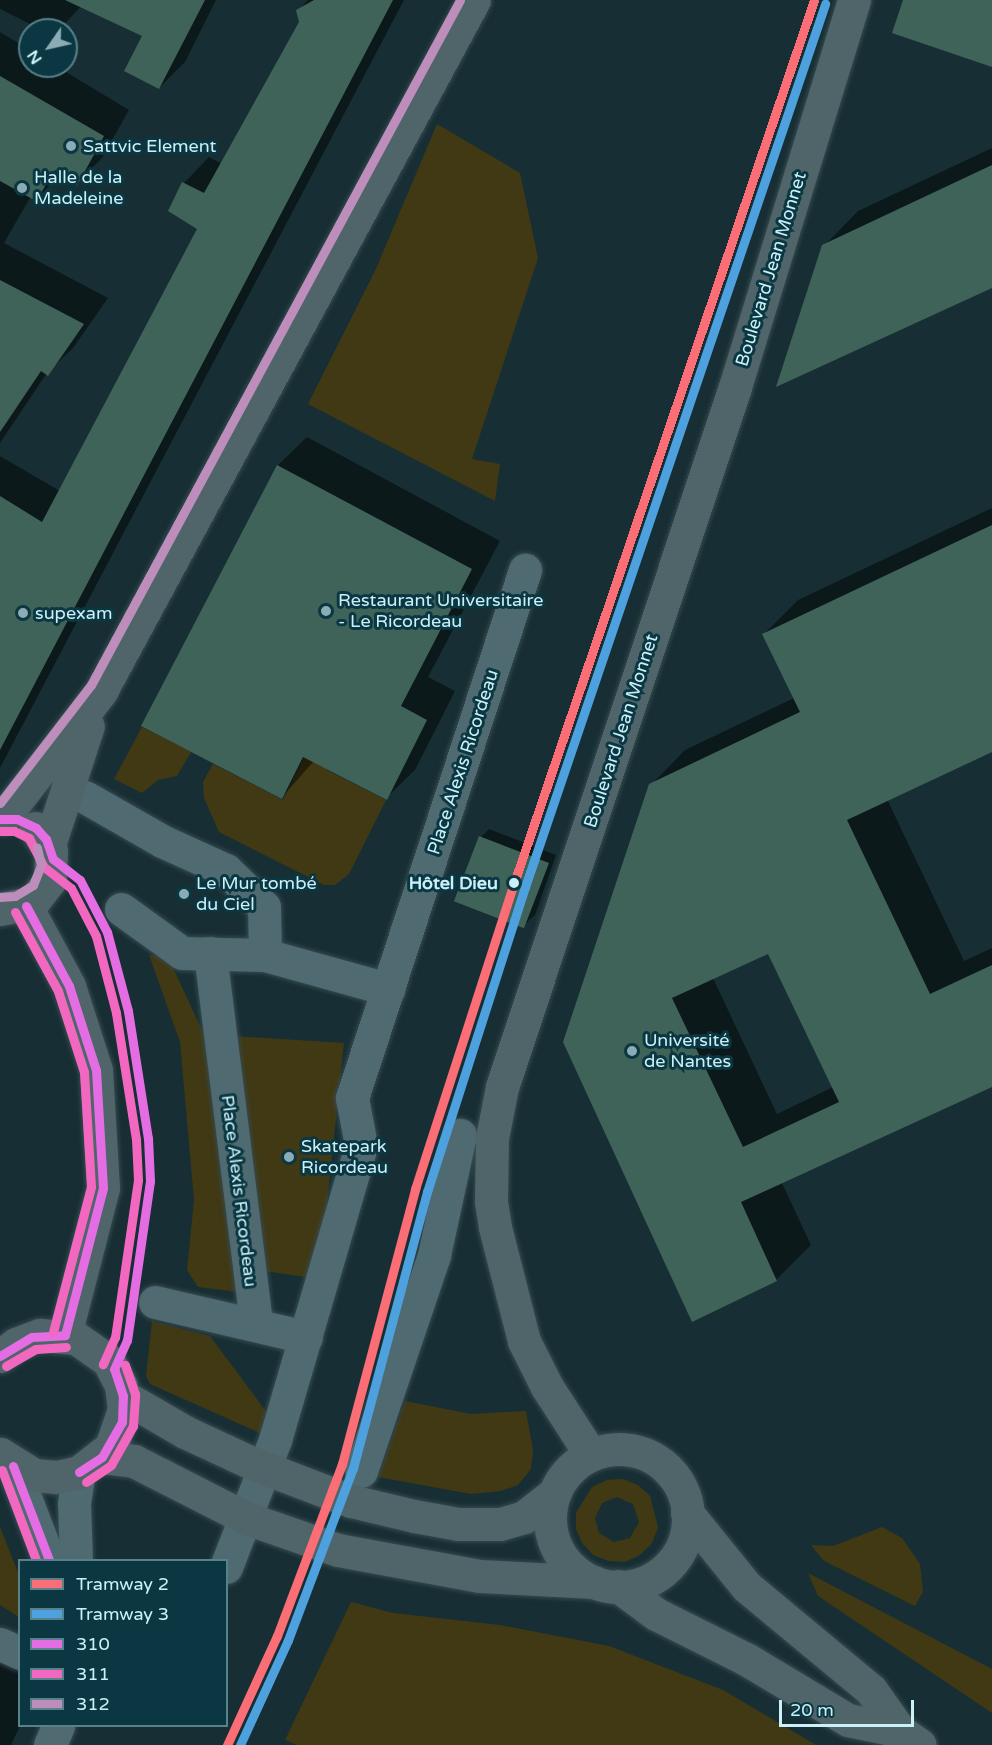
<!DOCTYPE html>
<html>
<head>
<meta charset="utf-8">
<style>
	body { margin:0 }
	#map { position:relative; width:992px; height:1745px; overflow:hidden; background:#172f34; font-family:"Varela Round",sans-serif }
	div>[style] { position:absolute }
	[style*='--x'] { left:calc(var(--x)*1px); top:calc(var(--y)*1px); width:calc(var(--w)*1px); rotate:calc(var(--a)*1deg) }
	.green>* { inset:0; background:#403913 }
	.shadow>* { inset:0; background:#0007 }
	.building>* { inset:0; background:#406359; transform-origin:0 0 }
	.roads { filter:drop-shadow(0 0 2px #374a50) drop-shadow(0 0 2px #374a50) }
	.pedestrian>* { height:33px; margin:-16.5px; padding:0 16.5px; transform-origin:16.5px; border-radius:16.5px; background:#4f6a71 }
	.minor>* { height:33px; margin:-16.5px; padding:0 16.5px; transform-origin:16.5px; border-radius:16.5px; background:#4f6a71 }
	.secondary>* { height:33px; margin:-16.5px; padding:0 16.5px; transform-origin:16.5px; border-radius:16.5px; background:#50656a }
	.secondary>.ring { margin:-16.5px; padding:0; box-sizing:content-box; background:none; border:33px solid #50656a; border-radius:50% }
	.bus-1>* { height:9px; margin:-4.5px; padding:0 4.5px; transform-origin:4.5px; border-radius:4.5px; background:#e56de4 }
	.bus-2>* { height:9px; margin:-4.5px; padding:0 4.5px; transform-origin:4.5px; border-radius:4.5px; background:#f268c1 }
	.bus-3>* { height:9px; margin:-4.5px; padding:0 4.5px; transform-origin:4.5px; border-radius:4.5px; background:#bd8ebc }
	.tram-1>* { height:9px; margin:-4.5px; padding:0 4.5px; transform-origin:4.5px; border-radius:4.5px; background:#fb6e76 }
	.tram-2>* { height:9px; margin:-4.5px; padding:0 4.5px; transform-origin:4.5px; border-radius:4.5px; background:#4ea1df }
	.dots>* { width:16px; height:16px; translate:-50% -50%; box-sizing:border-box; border:3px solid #0a3741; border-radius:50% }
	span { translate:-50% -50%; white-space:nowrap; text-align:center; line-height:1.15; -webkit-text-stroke:6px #0a3741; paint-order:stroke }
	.poi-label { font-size:18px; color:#caf0fa }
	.left { translate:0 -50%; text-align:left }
	.street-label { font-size:18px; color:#caf0fa }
	.stop-label { font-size:18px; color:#caf0fa; font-weight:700 }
	.right { translate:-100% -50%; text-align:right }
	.legend { position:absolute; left:18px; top:1559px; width:210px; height:168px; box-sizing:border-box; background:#0a3741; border:2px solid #57818b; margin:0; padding:8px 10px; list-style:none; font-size:18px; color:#caf0fa }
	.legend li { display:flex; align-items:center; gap:12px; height:30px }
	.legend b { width:30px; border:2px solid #57818b }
	.north { position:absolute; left:18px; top:18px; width:60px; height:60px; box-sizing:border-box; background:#0a3741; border:2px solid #57818b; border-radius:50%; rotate:236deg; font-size:16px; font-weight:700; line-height:24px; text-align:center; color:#caf0fa }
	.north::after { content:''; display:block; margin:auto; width:21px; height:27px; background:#8bacb5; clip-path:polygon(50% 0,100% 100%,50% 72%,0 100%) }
	.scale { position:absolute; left:779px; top:1700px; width:135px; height:27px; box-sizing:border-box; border:3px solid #caf0fa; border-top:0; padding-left:8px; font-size:18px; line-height:21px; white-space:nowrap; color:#caf0fa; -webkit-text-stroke:4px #0a3741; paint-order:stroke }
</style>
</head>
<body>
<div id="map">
	<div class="green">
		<div style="clip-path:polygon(437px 124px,520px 173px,538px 258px,472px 459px,500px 464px,495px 501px,308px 404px,375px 271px)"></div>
		<div style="clip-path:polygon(142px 727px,191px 752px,177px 776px,158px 780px,142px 793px,114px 779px)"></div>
		<div style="clip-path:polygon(311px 743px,334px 754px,327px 770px,386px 800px,349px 874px,335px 885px,324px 885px,219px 832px,204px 798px,203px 782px,213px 764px,283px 800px)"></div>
		<div style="clip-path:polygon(149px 955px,168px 957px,208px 1043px,238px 1292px,198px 1287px,187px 1270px,194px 1200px,180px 1042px)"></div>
		<div style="clip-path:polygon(234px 1036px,344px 1043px,319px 1279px,258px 1270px)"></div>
		<div style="clip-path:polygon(152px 1321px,210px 1336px,268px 1414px,262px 1434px,150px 1384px,146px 1376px)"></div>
		<div style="clip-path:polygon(405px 1401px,471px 1414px,526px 1411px,533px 1450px,531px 1469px,518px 1485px,501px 1491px,471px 1494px,378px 1477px)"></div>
		<div style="clip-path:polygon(evenodd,623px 1479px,638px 1485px,650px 1496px,658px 1527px,652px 1543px,640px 1555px,625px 1562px,609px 1561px,593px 1555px,582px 1543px,576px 1529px,576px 1513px,592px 1487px,607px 1480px,623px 1479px,617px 1497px,633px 1504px,639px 1522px,630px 1538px,614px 1542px,599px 1533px,595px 1518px,602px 1503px,617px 1497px)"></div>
		<div style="clip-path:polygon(0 1527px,19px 1575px,19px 1617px,0 1605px)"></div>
		<div style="clip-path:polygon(882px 1527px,902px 1538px,920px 1564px,923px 1592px,915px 1606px,824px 1561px,811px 1545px,833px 1546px)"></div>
		<div style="clip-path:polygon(808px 1573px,992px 1669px,992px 1713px,818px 1596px)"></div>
		<div style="clip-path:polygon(351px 1602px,393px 1613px,500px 1625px,609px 1646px,723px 1690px,816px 1745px,297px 1745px,285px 1740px)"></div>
	</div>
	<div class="shadow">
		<div style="clip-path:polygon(0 0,216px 0,185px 62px,159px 88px,144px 35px,83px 4px,59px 30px,42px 30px,0 9px)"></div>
		<div style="clip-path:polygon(308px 0,404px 0,0 768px,0 456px,60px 491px,199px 229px,184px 183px,209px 157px,222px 164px,301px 23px,298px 11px)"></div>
		<div style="clip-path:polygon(0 32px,30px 50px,30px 66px,56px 66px,129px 110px,102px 158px,76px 184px,62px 173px,36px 199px,31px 196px,4px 243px,108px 298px,73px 348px,47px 373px,0 443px)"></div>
		<div style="clip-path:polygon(992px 148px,992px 287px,824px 246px,858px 211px)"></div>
		<div style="clip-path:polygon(307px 437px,500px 541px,428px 677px,455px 691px,415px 770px,386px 798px,314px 761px,282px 797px,143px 725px,278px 465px)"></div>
		<div style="clip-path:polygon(evenodd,992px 508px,992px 749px,887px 799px,964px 961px,992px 948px,992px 1084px,781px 1181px,811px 1245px,776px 1280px,692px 1320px,651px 785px,685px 750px,794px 698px,764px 634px,798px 600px,992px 508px,769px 952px,833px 1087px,777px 1114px,713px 978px,769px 952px)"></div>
		<div style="clip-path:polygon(489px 829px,556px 855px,535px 915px,526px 923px,481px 837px)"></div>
		<div style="clip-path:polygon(0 1647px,20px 1657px,20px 1726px,11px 1745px,0 1745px)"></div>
	</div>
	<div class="building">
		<div style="clip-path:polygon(65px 0,205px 0,159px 89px,124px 71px,142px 36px)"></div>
		<div style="clip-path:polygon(314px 0,393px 0,0 750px,0 496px,42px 522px,197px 229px,168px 211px,182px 182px,204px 193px,299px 22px,296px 10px)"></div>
		<div style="clip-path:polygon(903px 0,992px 0,992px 67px,892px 33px)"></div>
		<div style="clip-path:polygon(0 76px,104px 136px,77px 186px,55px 170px,36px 201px,0 181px)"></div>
		<div style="clip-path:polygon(992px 165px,992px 288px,776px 387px,822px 245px)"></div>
		<div style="clip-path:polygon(0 280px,84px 324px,48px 376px,41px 371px,0 432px)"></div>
		<div style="clip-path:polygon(277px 465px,472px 569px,401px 706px,427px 720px,387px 800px,303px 757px,282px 799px,141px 726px)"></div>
		<div style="clip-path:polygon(evenodd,992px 525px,992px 752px,847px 820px,930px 994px,992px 965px,992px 1087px,741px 1202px,777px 1281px,692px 1322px,563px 1042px,649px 784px,800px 712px,762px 634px,992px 525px,768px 954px,839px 1102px,743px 1147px,672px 998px,768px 954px)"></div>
		<div style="left:479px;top:836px;width:75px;height:70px;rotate:21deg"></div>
	</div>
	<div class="roads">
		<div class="pedestrian">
			<div style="--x:85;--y:797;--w:89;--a:29.7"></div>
			<div style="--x:162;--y:841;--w:70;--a:24.4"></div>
			<div style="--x:226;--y:870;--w:53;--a:44.2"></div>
			<div style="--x:264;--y:907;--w:48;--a:88.8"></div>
			<div style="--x:121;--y:909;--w:75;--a:35.8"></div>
			<div style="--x:182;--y:953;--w:83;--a:1.4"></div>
			<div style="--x:265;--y:955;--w:128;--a:15.5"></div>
			<div style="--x:210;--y:953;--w:372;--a:82.9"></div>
			<div style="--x:155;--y:1302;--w:155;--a:13.1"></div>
			<div style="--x:361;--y:1471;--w:228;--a:-71.3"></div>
			<div style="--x:434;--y:1255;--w:123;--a:-77.8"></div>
			<div style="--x:226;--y:1567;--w:136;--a:-68.9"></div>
			<div style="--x:275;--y:1440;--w:307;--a:-73.7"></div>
			<div style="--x:361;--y:1145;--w:48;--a:-100.8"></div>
			<div style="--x:352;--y:1098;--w:556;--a:-71.86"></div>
			<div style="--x:0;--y:1644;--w:22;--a:24"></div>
		</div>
		<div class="minor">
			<div style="--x:13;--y:1466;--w:101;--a:69"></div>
			<div style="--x:76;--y:1560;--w:57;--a:-92"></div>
			<div style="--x:74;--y:1503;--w:31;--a:-81"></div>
			<div style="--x:50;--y:1745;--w:21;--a:-67"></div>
		</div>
		<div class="secondary">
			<div style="--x:3;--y:818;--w:160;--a:-52.3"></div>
			<div style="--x:101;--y:691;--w:785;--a:-61.64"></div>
			<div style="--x:49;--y:845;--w:125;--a:-71.9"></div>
			<div style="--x:26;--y:906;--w:91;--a:61.7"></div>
			<div style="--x:69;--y:986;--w:88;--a:72.2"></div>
			<div style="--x:96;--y:1070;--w:118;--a:86.6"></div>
			<div style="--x:103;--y:1188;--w:152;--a:104.5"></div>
			<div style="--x:0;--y:909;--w:33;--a:-11"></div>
			<div style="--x:32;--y:903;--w:29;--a:-52"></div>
			<div style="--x:50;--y:880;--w:29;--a:-88"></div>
			<div style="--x:51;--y:851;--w:28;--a:-125"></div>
			<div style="--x:0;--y:1356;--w:20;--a:-37"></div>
			<div style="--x:16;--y:1344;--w:26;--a:-21"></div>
			<div style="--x:40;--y:1335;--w:36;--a:5"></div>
			<div style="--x:76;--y:1338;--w:39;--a:35"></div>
			<div style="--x:108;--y:1360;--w:29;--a:63"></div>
			<div style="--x:121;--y:1386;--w:23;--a:83"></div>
			<div style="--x:124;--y:1409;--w:40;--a:108.9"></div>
			<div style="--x:111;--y:1447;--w:41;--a:142"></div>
			<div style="--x:79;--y:1472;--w:23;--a:167"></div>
			<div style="--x:57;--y:1477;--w:23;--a:-175"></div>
			<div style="--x:34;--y:1475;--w:40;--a:-148"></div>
			<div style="--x:123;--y:1396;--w:72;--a:30.1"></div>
			<div style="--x:185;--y:1432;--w:76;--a:24.9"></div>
			<div style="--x:254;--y:1464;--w:104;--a:20.9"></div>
			<div style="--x:351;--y:1501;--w:65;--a:13.4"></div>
			<div style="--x:414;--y:1516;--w:45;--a:10.3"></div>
			<div style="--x:458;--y:1524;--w:42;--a:0"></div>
			<div style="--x:500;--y:1524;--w:25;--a:-16"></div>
			<div style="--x:524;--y:1517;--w:39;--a:-38"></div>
			<div class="ring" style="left:550px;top:1449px;width:105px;height:105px"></div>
			<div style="--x:591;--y:1455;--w:81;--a:-122.9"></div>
			<div style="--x:547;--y:1387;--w:51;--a:-116.6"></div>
			<div style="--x:524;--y:1341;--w:118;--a:-104.3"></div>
			<div style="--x:495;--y:1227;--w:26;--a:-99"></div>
			<div style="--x:491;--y:1201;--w:63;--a:-89.1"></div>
			<div style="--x:492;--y:1138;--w:52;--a:-78.9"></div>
			<div style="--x:502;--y:1087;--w:738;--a:-71.59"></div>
			<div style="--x:735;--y:387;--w:405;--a:-72.9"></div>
			<div style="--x:102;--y:1457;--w:32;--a:7"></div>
			<div style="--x:134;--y:1461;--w:126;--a:27"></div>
			<div style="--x:246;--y:1518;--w:97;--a:19.2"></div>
			<div style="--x:338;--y:1550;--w:144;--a:10.4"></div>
			<div style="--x:480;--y:1576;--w:114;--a:3"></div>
			<div style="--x:687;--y:1513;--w:95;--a:51"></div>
			<div style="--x:747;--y:1587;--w:161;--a:39.7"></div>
			<div style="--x:871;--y:1690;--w:50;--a:54.7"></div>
			<div style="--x:900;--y:1731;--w:24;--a:35"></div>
			<div style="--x:618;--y:1586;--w:47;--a:36.4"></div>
			<div style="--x:656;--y:1614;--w:101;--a:26.6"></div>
			<div style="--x:746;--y:1659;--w:119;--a:30.9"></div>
			<div style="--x:848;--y:1720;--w:53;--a:11.9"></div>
		</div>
	</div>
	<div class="bus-1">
		<div style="--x:0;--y:819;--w:17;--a:0"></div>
		<div style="--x:17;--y:819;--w:21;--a:25"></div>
		<div style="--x:36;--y:828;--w:15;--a:48"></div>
		<div style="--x:46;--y:839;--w:21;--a:71"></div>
		<div style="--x:53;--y:859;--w:34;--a:38"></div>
		<div style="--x:80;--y:880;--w:59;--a:62.6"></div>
		<div style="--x:107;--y:932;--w:82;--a:75.1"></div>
		<div style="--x:128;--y:1011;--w:129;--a:81.1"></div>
		<div style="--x:148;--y:1138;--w:43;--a:87.3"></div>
		<div style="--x:150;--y:1181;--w:161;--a:98.2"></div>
		<div style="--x:127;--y:1340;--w:32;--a:114"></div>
		<div style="--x:26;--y:906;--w:91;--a:61.7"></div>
		<div style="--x:69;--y:986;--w:88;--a:72.2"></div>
		<div style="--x:96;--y:1070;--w:118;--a:86.6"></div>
		<div style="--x:103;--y:1188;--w:152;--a:104.5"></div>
		<div style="--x:0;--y:1356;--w:37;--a:-31"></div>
		<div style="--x:32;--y:1337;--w:33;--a:-3"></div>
		<div style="--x:13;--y:1466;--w:101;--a:69"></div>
		<div style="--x:79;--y:1472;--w:27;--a:-33"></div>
		<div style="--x:102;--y:1457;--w:40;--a:-60.3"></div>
		<div style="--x:122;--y:1422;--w:26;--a:-88"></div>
		<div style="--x:123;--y:1396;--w:28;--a:-108"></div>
	</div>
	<div class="bus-2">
		<div style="--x:0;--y:831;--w:14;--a:0"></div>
		<div style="--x:14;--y:831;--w:17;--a:25"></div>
		<div style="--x:29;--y:838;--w:33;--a:63"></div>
		<div style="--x:44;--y:867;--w:34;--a:38"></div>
		<div style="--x:71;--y:888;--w:54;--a:62.5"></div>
		<div style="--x:96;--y:936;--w:80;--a:75.4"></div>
		<div style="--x:116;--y:1013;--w:128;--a:81"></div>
		<div style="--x:136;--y:1139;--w:41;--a:87.2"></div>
		<div style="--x:138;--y:1180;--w:159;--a:98.3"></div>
		<div style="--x:115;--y:1337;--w:30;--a:114"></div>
		<div style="--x:15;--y:912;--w:90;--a:61.4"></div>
		<div style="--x:58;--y:991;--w:85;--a:72.2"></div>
		<div style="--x:84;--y:1072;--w:115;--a:86.5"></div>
		<div style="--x:91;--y:1187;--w:150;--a:104.7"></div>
		<div style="--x:6;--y:1366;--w:34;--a:-30"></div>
		<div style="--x:36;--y:1349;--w:30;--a:-4"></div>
		<div style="--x:2;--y:1470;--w:96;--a:69.3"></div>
		<div style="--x:86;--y:1482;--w:30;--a:-34"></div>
		<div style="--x:111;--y:1465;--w:45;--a:-60.6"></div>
		<div style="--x:133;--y:1426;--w:32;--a:-86"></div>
		<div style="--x:135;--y:1394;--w:31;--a:-109"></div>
	</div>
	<div class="bus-3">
		<div style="--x:0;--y:803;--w:149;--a:-52.4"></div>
		<div style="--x:91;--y:685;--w:778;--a:-61.69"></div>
		<div style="--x:0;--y:897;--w:15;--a:-4"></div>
		<div style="--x:15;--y:896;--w:21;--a:-31"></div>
		<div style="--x:33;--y:885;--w:22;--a:-68"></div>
		<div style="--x:41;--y:865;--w:18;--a:-103"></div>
	</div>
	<div class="tram-1">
		<div style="--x:227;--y:1745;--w:120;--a:-65.4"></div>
		<div style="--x:277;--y:1636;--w:184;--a:-69.3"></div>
		<div style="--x:342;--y:1464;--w:285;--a:-75.1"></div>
		<div style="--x:415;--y:1189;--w:322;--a:-72.1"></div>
		<div style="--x:514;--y:883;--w:933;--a:-71.23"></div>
	</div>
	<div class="tram-2">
		<div style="--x:240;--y:1745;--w:115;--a:-65.4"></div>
		<div style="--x:288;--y:1640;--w:184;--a:-69.3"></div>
		<div style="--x:353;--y:1468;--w:286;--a:-75"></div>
		<div style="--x:427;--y:1192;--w:320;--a:-72.2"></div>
		<div style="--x:525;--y:887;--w:933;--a:-71.23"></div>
	</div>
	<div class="dots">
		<div style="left:71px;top:146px;background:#8bacb5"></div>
		<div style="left:22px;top:188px;background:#8bacb5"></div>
		<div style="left:326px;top:611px;background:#8bacb5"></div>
		<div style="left:23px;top:613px;background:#8bacb5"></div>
		<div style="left:514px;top:883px;background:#caf0fa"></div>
		<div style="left:184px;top:894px;background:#8bacb5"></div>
		<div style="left:632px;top:1051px;background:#8bacb5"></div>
		<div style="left:289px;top:1157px;background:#8bacb5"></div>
	</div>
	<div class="poi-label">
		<span class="left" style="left:83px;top:146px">Sattvic Element</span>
		<span class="left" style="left:34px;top:188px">Halle de la<br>Madeleine</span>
		<span class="left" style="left:338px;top:611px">Restaurant Universitaire<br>- Le Ricordeau</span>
		<span class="left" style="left:35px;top:613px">supexam</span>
		<span class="left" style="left:196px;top:894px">Le Mur tombé<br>du Ciel</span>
		<span class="left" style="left:644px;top:1051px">Université<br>de Nantes</span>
		<span class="left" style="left:301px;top:1157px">Skatepark<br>Ricordeau</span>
	</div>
	<div class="street-label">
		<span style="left:771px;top:269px;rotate:-73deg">Boulevard Jean Monnet</span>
		<span style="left:621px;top:731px;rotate:-72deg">Boulevard Jean Monnet</span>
		<span style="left:463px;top:762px;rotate:-72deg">Place Alexis Ricordeau</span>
		<span style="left:239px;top:1191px;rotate:83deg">Place Alexis Ricordeau</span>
	</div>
	<div class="stop-label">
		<span class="right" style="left:498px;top:883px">Hôtel Dieu</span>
	</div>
	<ul class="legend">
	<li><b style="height:8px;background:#fb6e76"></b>Tramway 2</li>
	<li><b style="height:8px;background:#4ea1df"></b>Tramway 3</li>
	<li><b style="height:8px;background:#e56de4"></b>310</li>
	<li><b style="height:8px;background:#f268c1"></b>311</li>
	<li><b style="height:8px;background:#bd8ebc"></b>312</li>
	</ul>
	<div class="north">N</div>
	<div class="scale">20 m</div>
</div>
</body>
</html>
